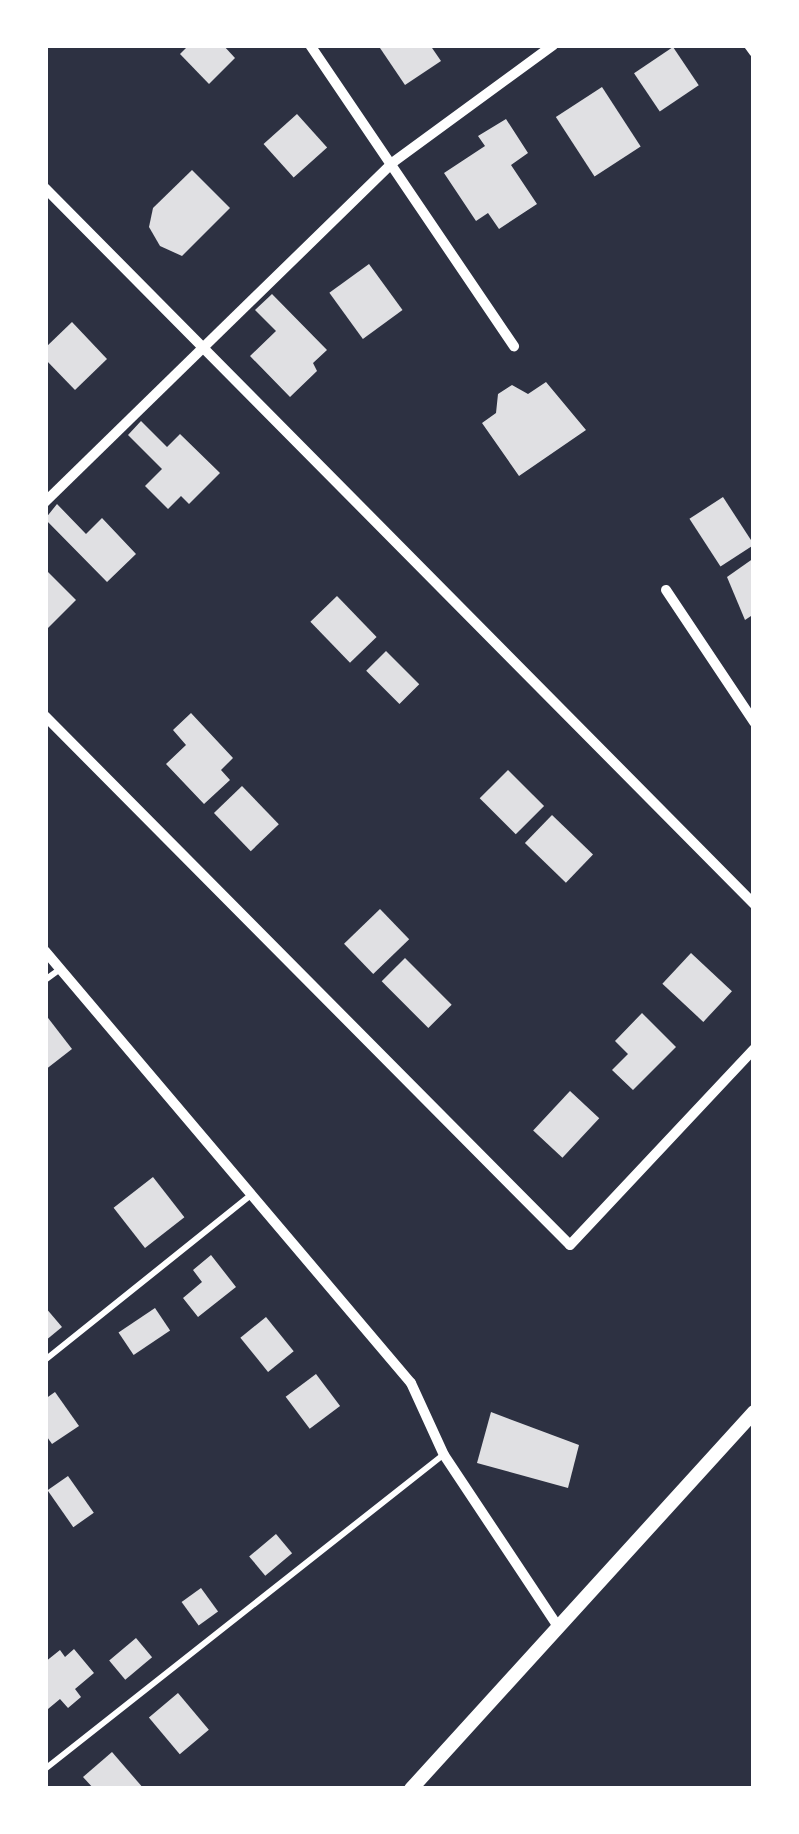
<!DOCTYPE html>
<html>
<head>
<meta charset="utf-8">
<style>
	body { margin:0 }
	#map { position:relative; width:799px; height:1834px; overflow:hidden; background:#2d3142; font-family:Manrope,sans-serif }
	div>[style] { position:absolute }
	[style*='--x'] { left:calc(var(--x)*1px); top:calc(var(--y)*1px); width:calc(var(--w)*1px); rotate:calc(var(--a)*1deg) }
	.building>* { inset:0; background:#e0e0e3; transform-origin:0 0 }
	.service>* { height:6px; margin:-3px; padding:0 3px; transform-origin:3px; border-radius:3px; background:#fff }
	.minor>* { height:10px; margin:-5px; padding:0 5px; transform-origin:5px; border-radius:5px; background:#fff }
	.tertiary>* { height:14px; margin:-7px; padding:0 7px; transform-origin:7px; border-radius:7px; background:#fff }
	span { translate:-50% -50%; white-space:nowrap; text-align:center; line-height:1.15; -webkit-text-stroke:10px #fff; paint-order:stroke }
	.frame { position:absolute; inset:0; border:48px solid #fff; pointer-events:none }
</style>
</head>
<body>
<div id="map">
	<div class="building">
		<div style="clip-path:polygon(189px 45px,223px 45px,235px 58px,209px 84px,180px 54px)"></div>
		<div style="clip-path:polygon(378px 45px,430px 45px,441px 61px,405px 85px)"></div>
		<div style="left:673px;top:47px;width:46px;height:47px;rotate:56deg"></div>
		<div style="left:602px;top:87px;width:71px;height:55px;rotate:57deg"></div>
		<div style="left:297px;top:114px;width:45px;height:45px;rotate:48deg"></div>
		<div style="clip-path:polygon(506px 119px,528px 153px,511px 165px,537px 204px,499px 229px,488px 213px,476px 221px,444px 173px,485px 146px,478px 136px)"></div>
		<div style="clip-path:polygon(192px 170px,230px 208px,182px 256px,160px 246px,149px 227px,153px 208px)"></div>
		<div style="left:369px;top:264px;width:57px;height:49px;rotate:54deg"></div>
		<div style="clip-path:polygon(272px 294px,327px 350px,313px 363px,317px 371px,290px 397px,250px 356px,276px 331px,255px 310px)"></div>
		<div style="clip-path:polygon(72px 322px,107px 359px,75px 390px,45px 359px,45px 348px)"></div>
		<div style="clip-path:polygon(546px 382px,586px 430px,519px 476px,482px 423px,496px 413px,498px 394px,512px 385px,528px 394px)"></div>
		<div style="clip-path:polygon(141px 421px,167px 447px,180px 434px,220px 473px,189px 504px,181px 496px,168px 509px,145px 486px,162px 469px,128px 435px)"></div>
		<div style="left:723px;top:497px;width:57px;height:40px;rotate:57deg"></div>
		<div style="clip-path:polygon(57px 504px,86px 534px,102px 518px,136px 554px,107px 582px,45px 519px)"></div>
		<div style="clip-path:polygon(754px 558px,754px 614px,745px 620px,727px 577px)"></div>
		<div style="clip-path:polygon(48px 572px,76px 600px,45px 631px,45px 576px)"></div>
		<div style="left:337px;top:596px;width:57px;height:37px;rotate:46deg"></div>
		<div style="left:386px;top:651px;width:47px;height:28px;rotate:45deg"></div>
		<div style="clip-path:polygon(191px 713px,233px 758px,221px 770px,230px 780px,204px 804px,166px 764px,186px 745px,173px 730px)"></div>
		<div style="left:508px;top:770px;width:51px;height:40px;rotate:45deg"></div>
		<div style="left:242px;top:786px;width:53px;height:39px;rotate:46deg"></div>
		<div style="left:552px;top:815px;width:57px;height:39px;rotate:44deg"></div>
		<div style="left:380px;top:909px;width:42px;height:50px;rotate:46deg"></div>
		<div style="left:691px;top:953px;width:56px;height:42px;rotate:43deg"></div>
		<div style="left:405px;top:958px;width:66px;height:33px;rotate:45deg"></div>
		<div style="clip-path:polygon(642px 1013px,676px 1047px,633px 1090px,612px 1070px,628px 1054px,615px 1041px)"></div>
		<div style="clip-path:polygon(45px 1014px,72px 1049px,45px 1070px)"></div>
		<div style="left:570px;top:1091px;width:40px;height:54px;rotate:43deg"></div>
		<div style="left:153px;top:1177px;width:51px;height:50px;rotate:52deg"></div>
		<div style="clip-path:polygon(211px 1255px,236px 1287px,198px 1317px,183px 1298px,202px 1282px,193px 1270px)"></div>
		<div style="clip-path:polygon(45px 1307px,62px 1327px,45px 1341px)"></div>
		<div style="left:155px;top:1308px;width:27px;height:44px;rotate:56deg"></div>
		<div style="left:266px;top:1317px;width:44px;height:33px;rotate:51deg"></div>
		<div style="left:316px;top:1374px;width:40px;height:38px;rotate:53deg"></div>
		<div style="clip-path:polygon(55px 1392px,79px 1426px,52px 1444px,45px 1434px,45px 1399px)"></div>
		<div style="clip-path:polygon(491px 1412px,579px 1445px,568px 1488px,477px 1463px)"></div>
		<div style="left:68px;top:1476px;width:45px;height:25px;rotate:55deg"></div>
		<div style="left:276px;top:1534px;width:25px;height:35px;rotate:50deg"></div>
		<div style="left:201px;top:1588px;width:29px;height:24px;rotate:54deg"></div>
		<div style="left:136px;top:1638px;width:25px;height:35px;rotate:50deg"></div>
		<div style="clip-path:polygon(74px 1649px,94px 1673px,75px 1689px,81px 1697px,68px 1708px,60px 1699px,48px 1709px,45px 1662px,60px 1650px,65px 1657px)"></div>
		<div style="left:178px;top:1693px;width:48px;height:38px;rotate:50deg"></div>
		<div style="clip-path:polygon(112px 1752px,144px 1789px,94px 1789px,83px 1777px)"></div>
	</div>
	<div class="service">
		<div style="--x:45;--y:980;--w:19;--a:-36"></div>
		<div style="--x:45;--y:1360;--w:264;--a:-38.7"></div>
		<div style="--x:45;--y:1769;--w:507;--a:-38.27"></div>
	</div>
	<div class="minor">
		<div style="--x:310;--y:45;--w:364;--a:55.9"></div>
		<div style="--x:749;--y:45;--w:9;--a:54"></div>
		<div style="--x:45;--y:188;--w:1008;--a:45.28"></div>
		<div style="--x:45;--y:502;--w:485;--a:-44.3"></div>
		<div style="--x:392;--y:163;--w:200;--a:-36.2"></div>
		<div style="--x:666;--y:590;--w:159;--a:56.3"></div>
		<div style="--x:45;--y:716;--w:745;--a:45.22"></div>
		<div style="--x:570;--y:1245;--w:269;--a:-46.8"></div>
		<div style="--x:45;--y:951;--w:566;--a:49.73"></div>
		<div style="--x:411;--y:1383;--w:79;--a:65.4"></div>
		<div style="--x:444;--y:1455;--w:208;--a:56.4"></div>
	</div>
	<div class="tertiary">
		<div style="--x:411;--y:1789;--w:510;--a:-47.7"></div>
	</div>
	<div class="frame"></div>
</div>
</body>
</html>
